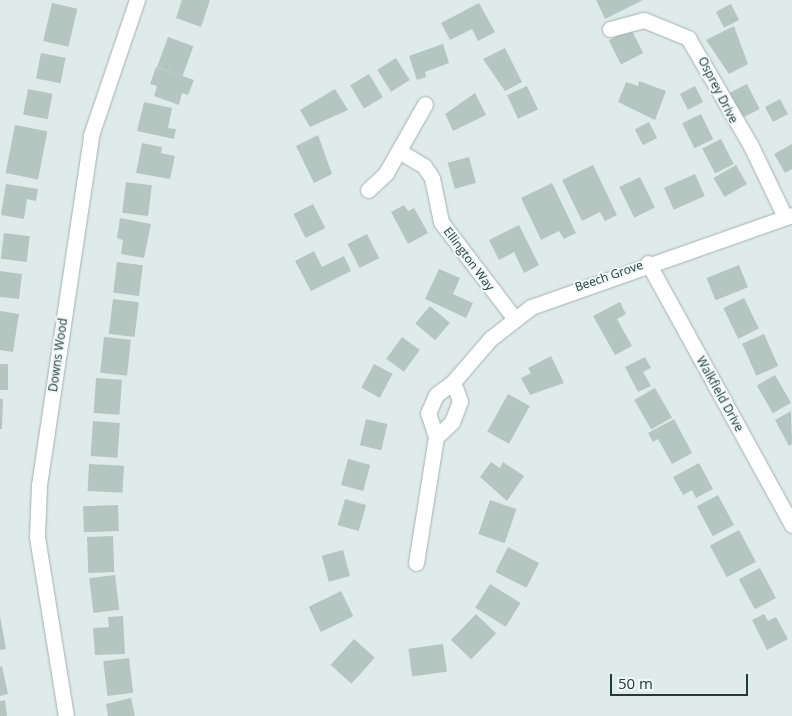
<!DOCTYPE html>
<html>
<head>
<meta charset="utf-8">
<style>
	body { margin:0 }
	#map { position:relative; width:792px; height:716px; overflow:hidden; background:#dfebe8; font-family:"Open Sans",sans-serif }
	div>[style] { position:absolute }
	[style*='--x'] { left:calc(var(--x)*1px); top:calc(var(--y)*1px); width:calc(var(--w)*1px); rotate:calc(var(--a)*1deg) }
	.building>* { inset:0; background:#b5c6c1; transform-origin:0 0 }
	.roads { filter:drop-shadow(0 0 1px #a2b3b0) drop-shadow(0 0 1px #a2b3b0) }
	.minor>* { height:15px; margin:-7.5px; padding:0 7.5px; transform-origin:7.5px; border-radius:7.5px; background:#fff }
	span { translate:-50% -50%; white-space:nowrap; text-align:center; line-height:1.15; -webkit-text-stroke:4px #f0f8f5; paint-order:stroke }
	.street-label { font-size:12px; color:#203b38 }
	.scale { position:absolute; left:610px; top:674px; width:138px; height:22px; box-sizing:border-box; border:2px solid #203b38; border-top:0; padding-left:6px; font-size:15px; line-height:18px; white-space:nowrap; color:#203b38; -webkit-text-stroke:4px #f0f8f5; paint-order:stroke }
</style>
</head>
<body>
<div id="map">
	<div class="building">
		<div style="clip-path:polygon(182px 0,210px 0,201px 27px,176px 18px)"></div>
		<div style="clip-path:polygon(596px 0,643px 0,605px 19px)"></div>
		<div style="left:52px;top:3px;width:26px;height:39px;rotate:13deg"></div>
		<div style="clip-path:polygon(479px 3px,495px 32px,478px 41px,472px 29px,450px 40px,441px 23px)"></div>
		<div style="left:731px;top:4px;width:18px;height:17px;rotate:63deg"></div>
		<div style="clip-path:polygon(734px 26px,748px 64px,729px 74px,706px 40px)"></div>
		<div style="left:631px;top:29px;width:27px;height:25px;rotate:63deg"></div>
		<div style="left:168px;top:37px;width:27px;height:32px;rotate:20deg"></div>
		<div style="clip-path:polygon(443px 44px,449px 63px,425px 72px,426px 77px,417px 80px,409px 56px)"></div>
		<div style="clip-path:polygon(505px 48px,522px 82px,505px 91px,483px 59px)"></div>
		<div style="left:41px;top:53px;width:25px;height:26px;rotate:11deg"></div>
		<div style="left:396px;top:58px;width:26px;height:22px;rotate:58deg"></div>
		<div style="clip-path:polygon(156px 67px,194px 80px,188px 95px,182px 93px,179px 105px,154px 96px,157px 86px,150px 84px)"></div>
		<div style="left:369px;top:74px;width:27px;height:22px;rotate:59deg"></div>
		<div style="clip-path:polygon(639px 81px,666px 91px,655px 120px,618px 102px,626px 82px,638px 86px)"></div>
		<div style="left:747px;top:84px;width:28px;height:21px;rotate:63deg"></div>
		<div style="left:527px;top:86px;width:26px;height:22px;rotate:65deg"></div>
		<div style="left:695px;top:86px;width:18px;height:17px;rotate:63deg"></div>
		<div style="left:28px;top:89px;width:25px;height:26px;rotate:11deg"></div>
		<div style="clip-path:polygon(335px 89px,348px 110px,310px 127px,300px 110px)"></div>
		<div style="clip-path:polygon(475px 93px,486px 115px,453px 131px,445px 114px)"></div>
		<div style="left:780px;top:99px;width:17px;height:17px;rotate:62deg"></div>
		<div style="clip-path:polygon(144px 102px,172px 108px,168px 128px,176px 129px,174px 139px,137px 131px)"></div>
		<div style="left:701px;top:114px;width:28px;height:21px;rotate:64deg"></div>
		<div style="left:649px;top:122px;width:18px;height:16px;rotate:63deg"></div>
		<div style="left:15px;top:125px;width:33px;height:49px;rotate:11deg"></div>
		<div style="clip-path:polygon(318px 135px,332px 174px,314px 183px,296px 146px)"></div>
		<div style="left:721px;top:139px;width:28px;height:21px;rotate:63deg"></div>
		<div style="clip-path:polygon(142px 143px,162px 147px,161px 153px,175px 156px,170px 179px,136px 173px)"></div>
		<div style="clip-path:polygon(792px 144px,792px 169px,785px 173px,774px 154px)"></div>
		<div style="left:469px;top:157px;width:27px;height:22px;rotate:75deg"></div>
		<div style="clip-path:polygon(593px 165px,617px 215px,605px 221px,600px 212px,582px 221px,562px 180px)"></div>
		<div style="left:736px;top:165px;width:22px;height:26px;rotate:60deg"></div>
		<div style="left:695px;top:174px;width:24px;height:34px;rotate:66deg"></div>
		<div style="left:640px;top:177px;width:34px;height:23px;rotate:64deg"></div>
		<div style="left:126px;top:182px;width:26px;height:31px;rotate:7deg"></div>
		<div style="clip-path:polygon(552px 183px,576px 233px,564px 239px,559px 231px,541px 240px,521px 198px)"></div>
		<div style="clip-path:polygon(6px 184px,38px 189px,36px 201px,27px 199px,24px 219px,1px 215px)"></div>
		<div style="left:313px;top:204px;width:27px;height:22px;rotate:63deg"></div>
		<div style="clip-path:polygon(404px 205px,408px 211px,414px 208px,428px 233px,408px 244px,391px 212px)"></div>
		<div style="clip-path:polygon(120px 218px,151px 224px,144px 258px,121px 254px,123px 240px,117px 238px)"></div>
		<div style="clip-path:polygon(519px 225px,539px 265px,524px 273px,514px 252px,499px 260px,489px 240px)"></div>
		<div style="left:4px;top:233px;width:26px;height:26px;rotate:7deg"></div>
		<div style="left:367px;top:234px;width:27px;height:22px;rotate:63deg"></div>
		<div style="clip-path:polygon(314px 251px,322px 267px,344px 256px,351px 271px,311px 291px,295px 261px)"></div>
		<div style="left:117px;top:262px;width:26px;height:31px;rotate:7deg"></div>
		<div style="left:739px;top:265px;width:24px;height:35px;rotate:68deg"></div>
		<div style="clip-path:polygon(439px 269px,460px 278px,453px 294px,473px 303px,466px 318px,425px 299px)"></div>
		<div style="clip-path:polygon(0 271px,22px 274px,19px 299px,0 297px)"></div>
		<div style="left:744px;top:298px;width:34px;height:23px;rotate:64deg"></div>
		<div style="left:113px;top:299px;width:26px;height:35px;rotate:7deg"></div>
		<div style="clip-path:polygon(620px 302px,626px 314px,617px 319px,632px 346px,615px 355px,593px 316px)"></div>
		<div style="left:430px;top:306px;width:26px;height:23px;rotate:40deg"></div>
		<div style="clip-path:polygon(0 311px,19px 314px,13px 352px,0 350px)"></div>
		<div style="left:764px;top:334px;width:35px;height:24px;rotate:66deg"></div>
		<div style="left:104px;top:337px;width:27px;height:36px;rotate:6deg"></div>
		<div style="left:402px;top:337px;width:22px;height:27px;rotate:36deg"></div>
		<div style="clip-path:polygon(551px 356px,564px 383px,530px 395px,521px 378px,531px 373px,528px 368px)"></div>
		<div style="clip-path:polygon(645px 357px,651px 368px,643px 372px,651px 386px,638px 392px,625px 367px)"></div>
		<div style="left:0;top:364px;width:8px;height:26px"></div>
		<div style="left:374px;top:364px;width:21px;height:27px;rotate:28deg"></div>
		<div style="left:775px;top:375px;width:32px;height:21px;rotate:60deg"></div>
		<div style="left:96px;top:378px;width:26px;height:35px;rotate:4deg"></div>
		<div style="left:655px;top:388px;width:34px;height:24px;rotate:60deg"></div>
		<div style="left:508px;top:394px;width:25px;height:43px;rotate:29deg"></div>
		<div style="clip-path:polygon(0 399px,3px 399px,2px 429px,0 429px)"></div>
		<div style="clip-path:polygon(791px 411px,792px 444px,789px 446px,775px 420px)"></div>
		<div style="left:366px;top:419px;width:22px;height:27px;rotate:13deg"></div>
		<div style="clip-path:polygon(674px 419px,692px 453px,672px 464px,658px 439px,653px 442px,648px 433px)"></div>
		<div style="left:93px;top:421px;width:27px;height:35px;rotate:4deg"></div>
		<div style="left:348px;top:459px;width:23px;height:27px;rotate:15deg"></div>
		<div style="clip-path:polygon(491px 462px,500px 468px,503px 462px,524px 476px,507px 501px,480px 477px)"></div>
		<div style="clip-path:polygon(699px 463px,713px 489px,696px 498px,692px 490px,683px 495px,673px 477px)"></div>
		<div style="left:89px;top:464px;width:35px;height:27px;rotate:3deg"></div>
		<div style="left:718px;top:495px;width:34px;height:24px;rotate:62deg"></div>
		<div style="left:345px;top:499px;width:22px;height:27px;rotate:16deg"></div>
		<div style="left:490px;top:500px;width:28px;height:36px;rotate:19deg"></div>
		<div style="left:118px;top:505px;width:26px;height:35px;rotate:88deg"></div>
		<div style="left:739px;top:530px;width:36px;height:33px;rotate:62deg"></div>
		<div style="left:113px;top:536px;width:36px;height:26px;rotate:88deg"></div>
		<div style="left:508px;top:547px;width:35px;height:28px;rotate:27deg"></div>
		<div style="left:343px;top:550px;width:27px;height:22px;rotate:75deg"></div>
		<div style="left:760px;top:568px;width:34px;height:24px;rotate:62deg"></div>
		<div style="left:115px;top:575px;width:35px;height:26px;rotate:83deg"></div>
		<div style="left:490px;top:584px;width:36px;height:28px;rotate:32deg"></div>
		<div style="left:341px;top:591px;width:28px;height:36px;rotate:64deg"></div>
		<div style="left:476px;top:614px;width:28px;height:36px;rotate:44deg"></div>
		<div style="clip-path:polygon(764px 614px,768px 621px,776px 617px,788px 639px,767px 650px,752px 620px)"></div>
		<div style="clip-path:polygon(0 616px,6px 649px,0 650px)"></div>
		<div style="clip-path:polygon(123px 616px,125px 654px,95px 655px,93px 628px,109px 627px,108px 617px)"></div>
		<div style="left:354px;top:639px;width:28px;height:35px;rotate:42deg"></div>
		<div style="left:443px;top:644px;width:28px;height:35px;rotate:82deg"></div>
		<div style="left:129px;top:658px;width:35px;height:26px;rotate:83deg"></div>
		<div style="clip-path:polygon(2px 666px,8px 694px,0 696px,0 667px)"></div>
		<div style="clip-path:polygon(131px 698px,135px 716px,108px 716px,106px 704px)"></div>
		<div style="clip-path:polygon(5px 700px,7px 716px,0 716px,0 701px)"></div>
	</div>
	<div class="roads">
		<div class="minor">
			<div style="--x:610;--y:29;--w:35;--a:-15"></div>
			<div style="--x:644;--y:20;--w:48;--a:22.2"></div>
			<div style="--x:688;--y:38;--w:125;--a:59.7"></div>
			<div style="--x:751;--y:146;--w:79;--a:64.4"></div>
			<div style="--x:399;--y:151;--w:29;--a:31"></div>
			<div style="--x:424;--y:166;--w:14;--a:56"></div>
			<div style="--x:432;--y:178;--w:45;--a:78.4"></div>
			<div style="--x:441;--y:222;--w:122;--a:52.7"></div>
			<div style="--x:368;--y:190;--w:25;--a:-43"></div>
			<div style="--x:386;--y:173;--w:79;--a:-60.5"></div>
			<div style="--x:648;--y:263;--w:299;--a:61.2"></div>
			<div style="--x:436;--y:437;--w:22;--a:-43"></div>
			<div style="--x:452;--y:422;--w:22;--a:-69"></div>
			<div style="--x:460;--y:401;--w:20;--a:-110"></div>
			<div style="--x:453;--y:382;--w:57;--a:-49.3"></div>
			<div style="--x:490;--y:339;--w:52;--a:-38"></div>
			<div style="--x:531;--y:307;--w:277;--a:-19.4"></div>
			<div style="--x:416;--y:563;--w:128;--a:-81"></div>
			<div style="--x:436;--y:437;--w:25;--a:-108"></div>
			<div style="--x:428;--y:413;--w:20;--a:-66"></div>
			<div style="--x:436;--y:395;--w:21;--a:-37"></div>
			<div style="--x:66;--y:716;--w:181;--a:-99.2"></div>
			<div style="--x:37;--y:537;--w:52;--a:-87.8"></div>
			<div style="--x:39;--y:485;--w:354;--a:-81.5"></div>
			<div style="--x:91;--y:135;--w:143;--a:-71.2"></div>
		</div>
	</div>
	<div class="street-label">
		<span style="left:718px;top:90px;rotate:63deg">Osprey Drive</span>
		<span style="left:469px;top:259px;rotate:53deg">Ellington Way</span>
		<span style="left:609px;top:276px;rotate:-19deg">Beech Grove</span>
		<span style="left:58px;top:355px;rotate:-82deg">Downs Wood</span>
		<span style="left:720px;top:394px;rotate:61deg">Walkfield Drive</span>
	</div>
	<div class="scale">50 m</div>
</div>
</body>
</html>
